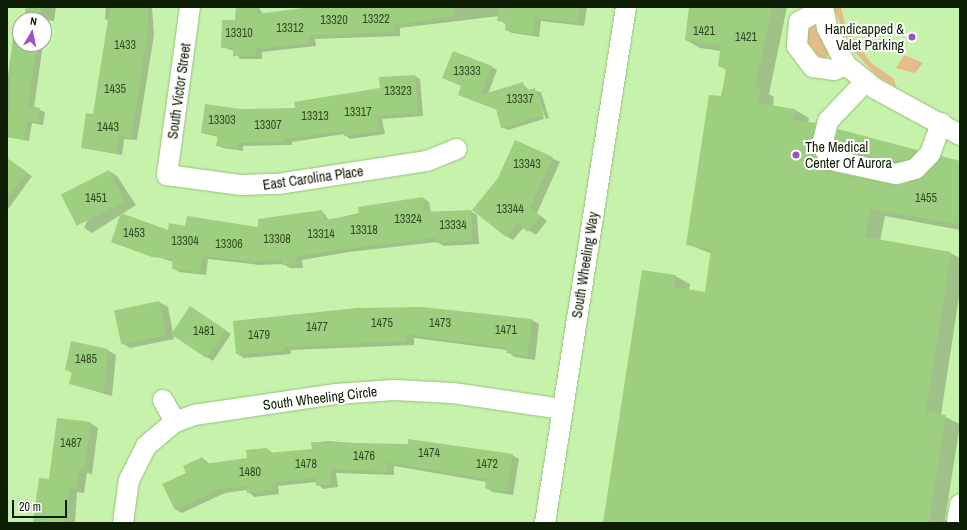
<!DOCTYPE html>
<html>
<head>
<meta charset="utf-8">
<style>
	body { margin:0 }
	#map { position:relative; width:967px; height:530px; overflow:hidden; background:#c7f2ac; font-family:"Archivo Narrow",sans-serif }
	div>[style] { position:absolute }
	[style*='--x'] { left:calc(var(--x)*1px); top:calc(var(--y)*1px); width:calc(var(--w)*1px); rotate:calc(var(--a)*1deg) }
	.green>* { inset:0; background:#e4bc88 }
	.shadow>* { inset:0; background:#0003 }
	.building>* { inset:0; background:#9ece7f; transform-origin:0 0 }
	.roads { filter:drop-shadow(0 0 1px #97c17c) drop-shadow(0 0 1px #97c17c) }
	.minor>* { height:20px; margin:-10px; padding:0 10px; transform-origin:10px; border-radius:10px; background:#fff }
	.dots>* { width:11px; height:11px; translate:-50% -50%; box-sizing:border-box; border:2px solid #fff; border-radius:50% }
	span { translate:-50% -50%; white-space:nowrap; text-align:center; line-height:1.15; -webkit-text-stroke:4px #fff; paint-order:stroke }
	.number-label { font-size:12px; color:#324a23 }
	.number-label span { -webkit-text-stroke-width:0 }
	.poi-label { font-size:14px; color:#0e1e04 }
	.right { translate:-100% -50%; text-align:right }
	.left { translate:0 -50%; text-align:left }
	.street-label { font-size:14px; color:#0e1e04 }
	.frame { position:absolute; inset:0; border:8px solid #0e1e04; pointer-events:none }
	.north { position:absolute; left:12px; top:12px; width:40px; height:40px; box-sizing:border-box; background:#fff; border:1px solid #9fa59b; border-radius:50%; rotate:9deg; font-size:11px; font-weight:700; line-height:16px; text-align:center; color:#0e1e04 }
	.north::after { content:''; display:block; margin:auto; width:14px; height:18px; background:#9e51c2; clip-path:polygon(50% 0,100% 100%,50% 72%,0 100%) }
	.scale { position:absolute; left:12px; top:500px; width:55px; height:18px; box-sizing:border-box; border:2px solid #0e1e04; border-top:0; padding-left:5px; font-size:12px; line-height:14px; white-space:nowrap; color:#0e1e04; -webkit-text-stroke:3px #fff; paint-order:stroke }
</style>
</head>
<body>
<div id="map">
	<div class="green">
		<div style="clip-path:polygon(833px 7px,841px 7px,846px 28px,871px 63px,894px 79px,896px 87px,877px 76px,851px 48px)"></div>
		<div style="clip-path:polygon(814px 23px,829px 53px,825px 60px,808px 48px,804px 25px)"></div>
		<div style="clip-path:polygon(904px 55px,923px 63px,915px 73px,896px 68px)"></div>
	</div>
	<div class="shadow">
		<div style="clip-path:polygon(27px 7px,56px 7px,54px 21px,46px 20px,44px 37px,44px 20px,25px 20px)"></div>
		<div style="clip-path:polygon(106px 7px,152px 7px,154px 35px,137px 140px,124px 139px,122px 155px,82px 148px,94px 115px,109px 21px,105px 19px)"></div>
		<div style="clip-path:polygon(237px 7px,258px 7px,263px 14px,328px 7px,587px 7px,584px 26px,541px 21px,539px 37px,512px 33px,506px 30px,506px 24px,499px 20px,499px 16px,400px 28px,400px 36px,315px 39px,316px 46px,262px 52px,262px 59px,240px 59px,234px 51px,222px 47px,236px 21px)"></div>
		<div style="clip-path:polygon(690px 7px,787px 7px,769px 94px,774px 97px,773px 106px,795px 110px,809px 118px,808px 123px,829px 133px,825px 156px,835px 172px,899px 186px,960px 162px,960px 230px,885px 216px,880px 241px,950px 253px,960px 258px,960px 290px,941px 415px,960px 424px,945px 520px,951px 523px,604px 523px,675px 276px,690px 284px,689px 290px,706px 293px,712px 254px,687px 244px,727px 70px,719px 66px,721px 51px,700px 48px,686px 40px)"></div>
		<div style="clip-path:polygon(14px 33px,20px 34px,20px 44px,43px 44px,34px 108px,45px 112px,43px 125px,32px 123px,29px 141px,7px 137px,7px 83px)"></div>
		<div style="clip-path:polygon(492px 67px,497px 70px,488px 94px,522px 83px,529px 90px,541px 92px,549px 118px,546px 119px,536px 92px,544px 119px,508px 130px,502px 127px,497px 110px,459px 95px,462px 86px,444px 78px)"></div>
		<div style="clip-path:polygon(415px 76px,420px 79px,423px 116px,382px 119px,385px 134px,350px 139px,344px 134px,292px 142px,292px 145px,243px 146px,243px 151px,223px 148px,217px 145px,218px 137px,202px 133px,241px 110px,296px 109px,381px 89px)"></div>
		<div style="clip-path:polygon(838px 131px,917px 151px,931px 159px,911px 170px,854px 158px,839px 149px)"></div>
		<div style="clip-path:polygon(515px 141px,560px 162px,537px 213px,547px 221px,536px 235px,524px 227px,513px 240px,506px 236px,499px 178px)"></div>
		<div style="clip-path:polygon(7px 160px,32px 176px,9px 208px,7px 207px)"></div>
		<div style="clip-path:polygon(109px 171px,117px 176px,136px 205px,92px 233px,84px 228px)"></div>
		<div style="clip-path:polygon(423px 198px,429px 202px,431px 213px,471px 211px,477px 215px,479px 244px,444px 246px,437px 242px,349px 252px,302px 260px,303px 268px,290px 268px,283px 264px,260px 265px,208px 259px,206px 275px,179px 272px,173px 268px,173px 262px,112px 241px,186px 227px,259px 228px,322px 211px,329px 220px)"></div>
		<div style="clip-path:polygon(159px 302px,168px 307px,173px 333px,196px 311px,231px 334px,213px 361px,174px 335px,174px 339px,130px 348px,122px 343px,115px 311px)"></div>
		<div style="clip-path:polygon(422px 308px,532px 320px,539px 324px,535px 360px,514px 357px,507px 350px,414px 338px,414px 345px,291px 350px,291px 354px,244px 358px,237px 354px)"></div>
		<div style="clip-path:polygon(107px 350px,116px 355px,112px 396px,71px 384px,73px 374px,66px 369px)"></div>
		<div style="clip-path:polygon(90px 423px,98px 428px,92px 474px,87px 473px,84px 493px,77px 492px,75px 523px,34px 523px,40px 479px,50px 480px)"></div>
		<div style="clip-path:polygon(327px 441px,512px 455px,519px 459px,513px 495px,493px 492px,486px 488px,487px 482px,394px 466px,394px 475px,336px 473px,338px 487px,323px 489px,316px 482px,278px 486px,279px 494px,254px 497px,247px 490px,225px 493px,182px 513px,175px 509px,187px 473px,202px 458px,210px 464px,248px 459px,267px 449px,274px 454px,313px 450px,312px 443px)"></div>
	</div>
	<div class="building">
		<div style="clip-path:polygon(26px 7px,42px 7px,40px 20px,24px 20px)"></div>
		<div style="clip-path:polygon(110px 7px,148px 7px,148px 31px,131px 138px,119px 136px,116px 153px,81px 148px,86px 113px,93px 114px)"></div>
		<div style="clip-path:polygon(236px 7px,257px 7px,257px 14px,311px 7px,455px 7px,455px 16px,394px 25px,394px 32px,309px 36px,310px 43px,256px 49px,256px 56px,233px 56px,233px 48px,221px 48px,222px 20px,235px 20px)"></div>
		<div style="clip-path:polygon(499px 7px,580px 7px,578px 23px,535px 18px,533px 35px,505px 30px,506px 22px,497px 21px)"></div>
		<div style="clip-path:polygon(689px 7px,772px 7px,755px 87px,760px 88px,758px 103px,795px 109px,793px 120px,816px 123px,811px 147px,825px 170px,899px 185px,923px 177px,941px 156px,960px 161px,960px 225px,870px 209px,865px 237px,951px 252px,926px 412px,946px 415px,929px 523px,603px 523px,642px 270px,676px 275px,674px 287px,705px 292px,711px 249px,686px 245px,709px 95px,722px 96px,726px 68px,718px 66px,721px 45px,685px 40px)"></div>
		<div style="clip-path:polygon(13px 32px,20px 32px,20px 44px,37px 44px,28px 106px,40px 108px,38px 122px,27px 121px,24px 139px,7px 136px)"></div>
		<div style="clip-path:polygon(453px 51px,492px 66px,481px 95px,523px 82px,525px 91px,535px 88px,544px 115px,501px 128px,496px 109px,458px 95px,461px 86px,442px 78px)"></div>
		<div style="clip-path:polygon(415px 75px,418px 113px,377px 116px,379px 131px,344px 136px,343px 131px,286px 139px,286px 142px,238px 143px,237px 148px,216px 146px,218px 135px,201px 133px,205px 104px,241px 109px,295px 108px,294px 102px,380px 88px,379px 77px)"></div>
		<div style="clip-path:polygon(838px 129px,917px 150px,909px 159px,896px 162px,838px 150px,834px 143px)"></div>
		<div style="clip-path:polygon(515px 140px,553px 157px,530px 208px,541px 216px,528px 232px,517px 223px,506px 237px,472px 210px,498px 178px)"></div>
		<div style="clip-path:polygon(7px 158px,27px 172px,7px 200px)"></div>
		<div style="left:109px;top:170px;width:35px;height:54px;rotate:63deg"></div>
		<div style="clip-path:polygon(423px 197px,425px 212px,471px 210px,472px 241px,436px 243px,436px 238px,342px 249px,296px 257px,297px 264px,282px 265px,282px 260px,252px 262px,202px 256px,200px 272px,172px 269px,173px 259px,152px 257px,111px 242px,121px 213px,168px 230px,169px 223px,185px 226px,187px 216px,258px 227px,258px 219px,322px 210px,324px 220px,359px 215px,358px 207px)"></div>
		<div style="left:159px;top:301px;width:35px;height:46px;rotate:78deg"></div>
		<div style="left:190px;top:306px;width:43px;height:34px;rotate:34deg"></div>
		<div style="clip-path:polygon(422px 307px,532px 319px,527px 356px,506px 353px,507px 348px,406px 334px,407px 341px,284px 347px,284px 351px,236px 354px,233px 321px,357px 308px)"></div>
		<div style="clip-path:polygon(71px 341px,108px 349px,104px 392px,69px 384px,72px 372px,65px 370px)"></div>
		<div style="clip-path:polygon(57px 418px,91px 422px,84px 470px,79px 469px,76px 489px,70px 488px,65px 523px,33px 521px,39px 478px,49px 479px)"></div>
		<div style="clip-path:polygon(408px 439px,513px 454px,506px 492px,485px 488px,486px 479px,388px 462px,387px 472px,330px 469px,331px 484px,316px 486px,315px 478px,272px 483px,273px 490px,247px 493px,246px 486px,218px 490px,175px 510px,162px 484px,186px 473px,183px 466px,202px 457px,205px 464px,247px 458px,246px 450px,267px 448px,268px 453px,312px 449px,311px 442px,408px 444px)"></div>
	</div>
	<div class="roads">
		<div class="minor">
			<div style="--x:190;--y:7;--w:170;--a:97.8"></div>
			<div style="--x:167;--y:175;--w:75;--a:7.7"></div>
			<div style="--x:241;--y:185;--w:37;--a:-2"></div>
			<div style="--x:278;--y:184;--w:151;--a:-8.8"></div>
			<div style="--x:427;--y:161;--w:32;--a:-22"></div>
			<div style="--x:823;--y:7;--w:21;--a:79"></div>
			<div style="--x:827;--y:28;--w:42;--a:62.8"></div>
			<div style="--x:846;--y:65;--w:38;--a:39"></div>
			<div style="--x:876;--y:89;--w:96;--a:28.7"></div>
			<div style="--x:823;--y:9;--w:27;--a:152"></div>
			<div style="--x:799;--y:22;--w:24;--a:95"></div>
			<div style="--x:797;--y:46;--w:26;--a:53"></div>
			<div style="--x:813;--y:67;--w:21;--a:8"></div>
			<div style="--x:834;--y:70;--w:13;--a:-23"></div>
			<div style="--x:866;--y:81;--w:55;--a:133.5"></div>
			<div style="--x:828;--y:121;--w:25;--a:104"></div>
			<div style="--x:822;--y:145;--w:17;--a:59"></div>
			<div style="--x:831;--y:160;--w:66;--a:12.2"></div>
			<div style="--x:896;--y:174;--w:20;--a:-15"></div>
			<div style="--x:915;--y:169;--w:21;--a:-45"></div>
			<div style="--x:930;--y:154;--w:33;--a:-70"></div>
			<div style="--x:163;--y:400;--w:25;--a:61"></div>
			<div style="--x:123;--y:523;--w:43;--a:-82.1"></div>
			<div style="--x:129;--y:480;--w:38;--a:-63"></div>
			<div style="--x:146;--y:446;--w:38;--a:-40"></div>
			<div style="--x:175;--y:422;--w:20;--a:-20"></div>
			<div style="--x:194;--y:415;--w:144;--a:-8.4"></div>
			<div style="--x:336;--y:394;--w:58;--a:-3.9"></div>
			<div style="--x:394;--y:390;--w:59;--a:2.9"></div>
			<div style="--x:453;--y:393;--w:111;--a:8.3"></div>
			<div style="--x:545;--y:523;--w:522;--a:-81.08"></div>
			<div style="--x:957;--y:523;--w:19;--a:-81"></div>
		</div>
	</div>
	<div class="dots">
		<div style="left:912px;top:37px;background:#9e51c2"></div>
		<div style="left:796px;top:155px;background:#9e51c2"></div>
	</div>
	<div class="number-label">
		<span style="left:376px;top:20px">13322</span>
		<span style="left:334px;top:21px">13320</span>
		<span style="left:290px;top:29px">13312</span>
		<span style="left:704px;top:32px">1421</span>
		<span style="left:239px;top:34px">13310</span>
		<span style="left:746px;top:38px">1421</span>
		<span style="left:125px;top:46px">1433</span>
		<span style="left:467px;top:72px">13333</span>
		<span style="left:115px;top:90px">1435</span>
		<span style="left:398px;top:92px">13323</span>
		<span style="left:520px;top:100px">13337</span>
		<span style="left:358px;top:113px">13317</span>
		<span style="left:315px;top:117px">13313</span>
		<span style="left:222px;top:121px">13303</span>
		<span style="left:268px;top:126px">13307</span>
		<span style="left:108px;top:128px">1443</span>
		<span style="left:527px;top:165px">13343</span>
		<span style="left:96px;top:199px">1451</span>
		<span style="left:926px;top:199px">1455</span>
		<span style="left:510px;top:210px">13344</span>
		<span style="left:408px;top:220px">13324</span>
		<span style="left:453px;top:226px">13334</span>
		<span style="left:364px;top:231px">13318</span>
		<span style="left:134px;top:234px">1453</span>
		<span style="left:321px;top:235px">13314</span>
		<span style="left:277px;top:240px">13308</span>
		<span style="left:185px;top:242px">13304</span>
		<span style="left:229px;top:245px">13306</span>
		<span style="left:382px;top:324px">1475</span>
		<span style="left:440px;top:324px">1473</span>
		<span style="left:317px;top:328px">1477</span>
		<span style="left:506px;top:331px">1471</span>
		<span style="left:204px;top:332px">1481</span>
		<span style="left:259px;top:336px">1479</span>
		<span style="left:86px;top:360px">1485</span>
		<span style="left:71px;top:444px">1487</span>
		<span style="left:429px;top:454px">1474</span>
		<span style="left:364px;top:457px">1476</span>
		<span style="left:306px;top:465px">1478</span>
		<span style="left:487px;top:465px">1472</span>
		<span style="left:250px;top:473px">1480</span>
	</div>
	<div class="poi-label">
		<span class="right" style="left:904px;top:37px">Handicapped &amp;<br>Valet Parking</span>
		<span class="left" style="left:805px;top:155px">The Medical<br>Center Of Aurora</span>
	</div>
	<div class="street-label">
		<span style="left:179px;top:91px;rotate:-82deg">South Victor Street</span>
		<span style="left:313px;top:178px;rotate:-8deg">East Carolina Place</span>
		<span style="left:585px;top:265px;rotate:-81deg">South Wheeling Way</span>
		<span style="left:320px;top:398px;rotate:-7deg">South Wheeling Circle</span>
	</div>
	<div class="frame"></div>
	<div class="north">N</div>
	<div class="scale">20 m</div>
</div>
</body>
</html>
